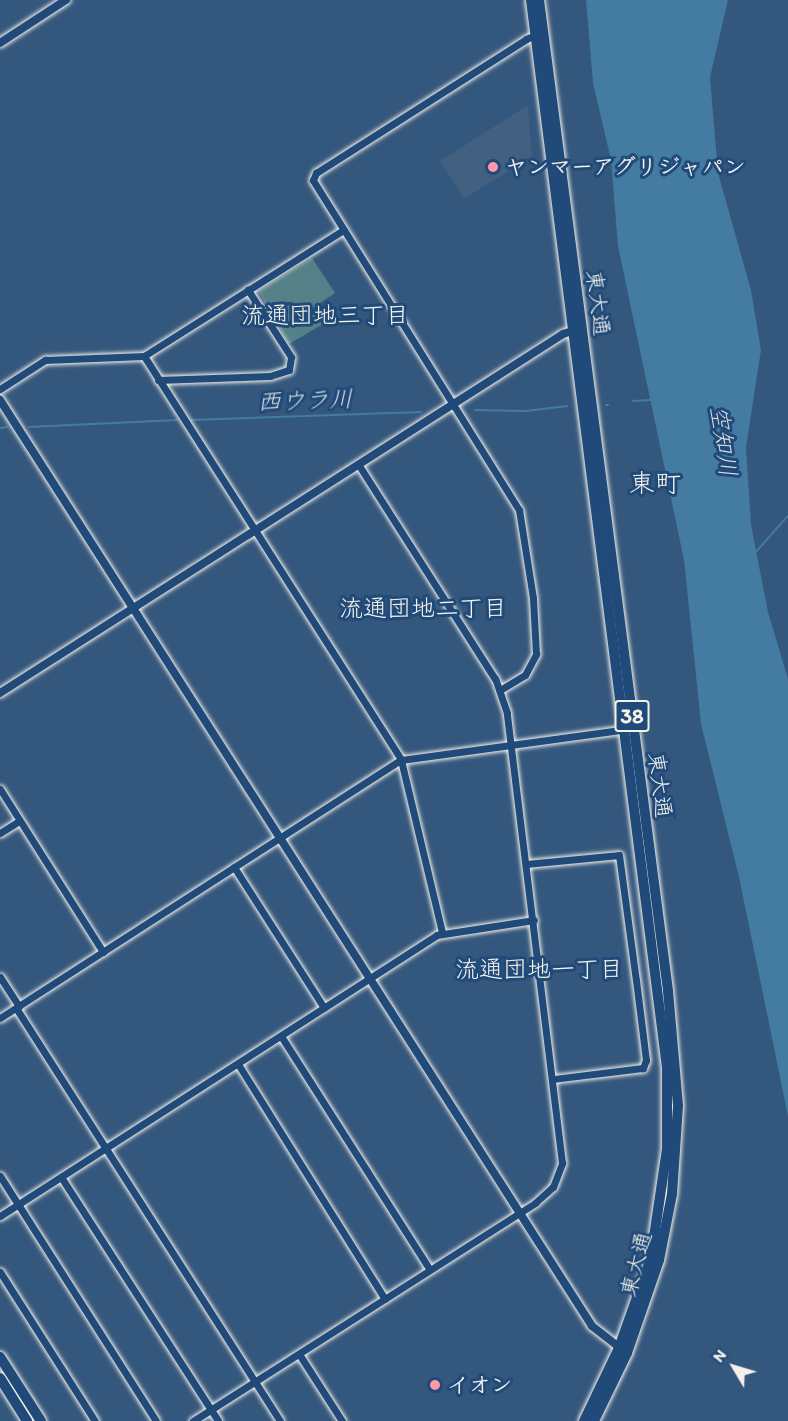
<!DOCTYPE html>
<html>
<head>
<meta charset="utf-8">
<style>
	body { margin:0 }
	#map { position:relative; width:788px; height:1421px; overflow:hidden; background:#34577d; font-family:Itim,"Klee One",sans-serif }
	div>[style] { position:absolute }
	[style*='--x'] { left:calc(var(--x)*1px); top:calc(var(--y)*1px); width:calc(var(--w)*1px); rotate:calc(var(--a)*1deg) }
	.built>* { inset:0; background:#42607f }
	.green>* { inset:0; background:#558088 }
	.water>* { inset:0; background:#447ba0 }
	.stream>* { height:1.5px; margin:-0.75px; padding:0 0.75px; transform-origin:0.75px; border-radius:0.75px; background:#447ba0 }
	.roads { filter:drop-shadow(0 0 2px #f4f1e8) drop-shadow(0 0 2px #f4f1e8) }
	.minor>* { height:7px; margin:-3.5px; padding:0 3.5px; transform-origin:3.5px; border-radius:3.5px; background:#1f4a7a }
	.tertiary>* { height:8px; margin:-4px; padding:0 4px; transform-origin:4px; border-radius:4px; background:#1f4a7a }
	.trunk>* { height:10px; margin:-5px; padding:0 5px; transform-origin:5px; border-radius:5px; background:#1f4a7a }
	.dots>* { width:16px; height:16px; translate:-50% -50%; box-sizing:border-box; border:3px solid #1f4a7a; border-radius:50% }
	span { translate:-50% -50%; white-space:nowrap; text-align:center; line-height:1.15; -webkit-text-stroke:6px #1f4a7a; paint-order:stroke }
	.shield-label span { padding:2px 4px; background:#1f4a7a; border:2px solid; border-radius:4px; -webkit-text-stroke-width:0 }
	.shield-label { font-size:21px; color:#f4f1e8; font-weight:700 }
	.poi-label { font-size:22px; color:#f4f1e8; font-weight:700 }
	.left { translate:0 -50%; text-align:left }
	.street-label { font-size:22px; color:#f4f1e8 }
	.neighbourhood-label { font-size:24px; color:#f4f1e8 }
	.water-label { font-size:24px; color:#dadfdd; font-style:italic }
	.quarter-label { font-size:26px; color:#f4f1e8 }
	.north { position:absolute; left:704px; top:1337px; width:60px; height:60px; -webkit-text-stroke:4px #1f4a7a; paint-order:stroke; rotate:308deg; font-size:16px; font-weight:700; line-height:24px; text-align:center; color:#f4f1e8 }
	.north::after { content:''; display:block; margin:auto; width:21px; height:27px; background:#f4f1e8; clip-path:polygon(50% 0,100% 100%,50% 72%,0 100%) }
</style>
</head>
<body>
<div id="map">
	<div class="built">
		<div style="clip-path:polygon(528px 105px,532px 156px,464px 199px,440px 161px)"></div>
	</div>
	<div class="green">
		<div style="clip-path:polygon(312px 258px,335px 293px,311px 309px,323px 324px,289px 344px,258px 291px)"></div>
	</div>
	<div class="water">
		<div style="clip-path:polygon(586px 0,728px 0,710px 77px,718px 173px,751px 290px,761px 350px,746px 447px,751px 525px,768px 612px,788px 679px,788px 1116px,739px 877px,701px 724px,684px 560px,618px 246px,611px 160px,593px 83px)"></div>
	</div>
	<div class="stream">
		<div style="--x:633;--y:401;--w:17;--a:-3"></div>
		<div style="--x:606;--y:405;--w:2;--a:0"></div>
		<div style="--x:475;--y:410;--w:51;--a:1.1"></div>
		<div style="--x:526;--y:411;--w:41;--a:-7"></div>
		<div style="--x:191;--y:420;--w:230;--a:-2"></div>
		<div style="--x:29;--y:427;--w:148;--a:-2.7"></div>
		<div style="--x:0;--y:428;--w:7;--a:-8"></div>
		<div style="--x:755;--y:553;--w:50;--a:-48.3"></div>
	</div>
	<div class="roads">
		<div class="minor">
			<div style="--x:144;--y:356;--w:479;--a:57.5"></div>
			<div style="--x:401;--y:760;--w:177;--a:76.6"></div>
			<div style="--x:158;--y:380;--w:112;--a:-2"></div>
			<div style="--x:270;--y:376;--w:20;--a:-18"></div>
			<div style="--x:289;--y:370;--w:13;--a:-81"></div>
			<div style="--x:291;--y:357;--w:80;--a:-122.7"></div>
			<div style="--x:0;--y:389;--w:54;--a:-32.8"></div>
			<div style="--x:45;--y:360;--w:99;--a:-2.3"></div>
			<div style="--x:144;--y:356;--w:236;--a:-32.3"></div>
			<div style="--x:500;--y:690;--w:29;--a:-31"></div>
			<div style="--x:525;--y:675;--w:24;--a:-62"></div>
			<div style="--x:536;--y:654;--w:56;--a:-93.1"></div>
			<div style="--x:533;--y:598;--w:89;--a:-99"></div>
			<div style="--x:519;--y:510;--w:389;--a:-122"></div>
			<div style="--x:313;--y:180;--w:8;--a:-67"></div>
			<div style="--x:316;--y:173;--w:249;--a:-32.5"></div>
			<div style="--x:526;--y:39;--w:13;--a:-23"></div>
			<div style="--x:0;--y:789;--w:193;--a:57.7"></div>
			<div style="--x:0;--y:833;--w:22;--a:-32"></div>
			<div style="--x:527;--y:864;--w:92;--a:-5.6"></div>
			<div style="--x:619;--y:855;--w:126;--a:82.3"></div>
			<div style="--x:636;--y:980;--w:81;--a:82.9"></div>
			<div style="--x:646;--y:1060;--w:9;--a:111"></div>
			<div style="--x:643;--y:1068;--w:90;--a:173"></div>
			<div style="--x:234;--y:867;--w:167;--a:57.4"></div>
			<div style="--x:0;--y:977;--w:35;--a:57"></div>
			<div style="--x:16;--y:1008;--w:490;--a:57.4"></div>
			<div style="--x:0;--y:1018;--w:477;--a:-32.8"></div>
			<div style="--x:401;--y:760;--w:229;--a:-7.8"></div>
			<div style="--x:281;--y:1036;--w:277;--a:57.5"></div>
			<div style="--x:238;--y:1064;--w:277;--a:58"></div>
			<div style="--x:0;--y:1176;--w:290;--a:57.5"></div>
			<div style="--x:61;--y:1177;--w:290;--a:57.2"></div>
			<div style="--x:0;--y:1216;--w:520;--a:-32.74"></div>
			<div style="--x:437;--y:935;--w:98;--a:-8.8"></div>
			<div style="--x:0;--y:1272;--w:177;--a:57.5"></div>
			<div style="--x:299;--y:1354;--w:80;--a:57.3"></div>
			<div style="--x:193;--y:1421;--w:406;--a:-32.5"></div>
			<div style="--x:535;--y:1203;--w:24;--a:-42"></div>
			<div style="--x:553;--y:1187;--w:26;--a:-69"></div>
			<div style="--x:562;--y:1163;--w:453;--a:-97"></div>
			<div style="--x:507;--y:713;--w:36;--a:-109"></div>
			<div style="--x:495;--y:679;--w:255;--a:-122.5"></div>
		</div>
		<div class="tertiary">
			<div style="--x:0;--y:43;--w:79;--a:-33.1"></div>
			<div style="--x:0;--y:400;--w:1099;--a:57.41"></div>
			<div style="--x:592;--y:1326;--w:41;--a:38"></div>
			<div style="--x:0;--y:693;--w:668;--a:-32.52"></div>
			<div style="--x:563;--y:334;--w:16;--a:-18"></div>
		</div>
		<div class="trunk">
			<div style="--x:531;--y:0;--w:1077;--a:82.74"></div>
			<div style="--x:667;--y:1068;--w:81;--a:90"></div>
			<div style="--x:667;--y:1149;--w:110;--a:98.4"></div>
			<div style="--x:651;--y:1258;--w:96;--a:109.6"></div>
			<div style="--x:619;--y:1348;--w:81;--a:115.6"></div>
			<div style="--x:539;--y:0;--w:999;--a:82.58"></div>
			<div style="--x:668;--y:991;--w:115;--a:85"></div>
			<div style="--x:678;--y:1106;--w:88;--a:93.9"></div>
			<div style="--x:672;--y:1194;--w:67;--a:101.1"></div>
			<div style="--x:659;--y:1260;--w:98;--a:109"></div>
			<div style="--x:627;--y:1353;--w:76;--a:115.9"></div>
			<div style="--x:0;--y:1357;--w:76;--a:57.4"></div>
			<div style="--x:0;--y:1378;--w:51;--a:57.9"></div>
		</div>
	</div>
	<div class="dots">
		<div style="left:493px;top:167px;background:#ff9aa2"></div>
		<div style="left:435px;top:1385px;background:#ff9aa2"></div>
	</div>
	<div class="shield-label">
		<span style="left:632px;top:716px">38</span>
	</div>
	<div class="poi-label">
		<span class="left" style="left:505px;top:167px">ヤンマーアグリジャパン</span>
		<span class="left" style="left:447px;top:1385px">イオン</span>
	</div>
	<div class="street-label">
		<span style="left:598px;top:303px;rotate:83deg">東大通</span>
		<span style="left:660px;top:785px;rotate:83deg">東大通</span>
		<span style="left:636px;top:1264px;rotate:-75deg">東大通</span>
	</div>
	<div class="neighbourhood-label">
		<span style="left:325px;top:315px">流通団地三丁目</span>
		<span style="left:423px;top:608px">流通団地二丁目</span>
		<span style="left:539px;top:969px">流通団地一丁目</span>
	</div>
	<div class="water-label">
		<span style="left:305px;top:400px;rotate:-2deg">西ウラ川</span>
		<span style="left:724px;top:441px;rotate:82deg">空知川</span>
	</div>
	<div class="quarter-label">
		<span style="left:655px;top:484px">東町</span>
	</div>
	<div class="north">N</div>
</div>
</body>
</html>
